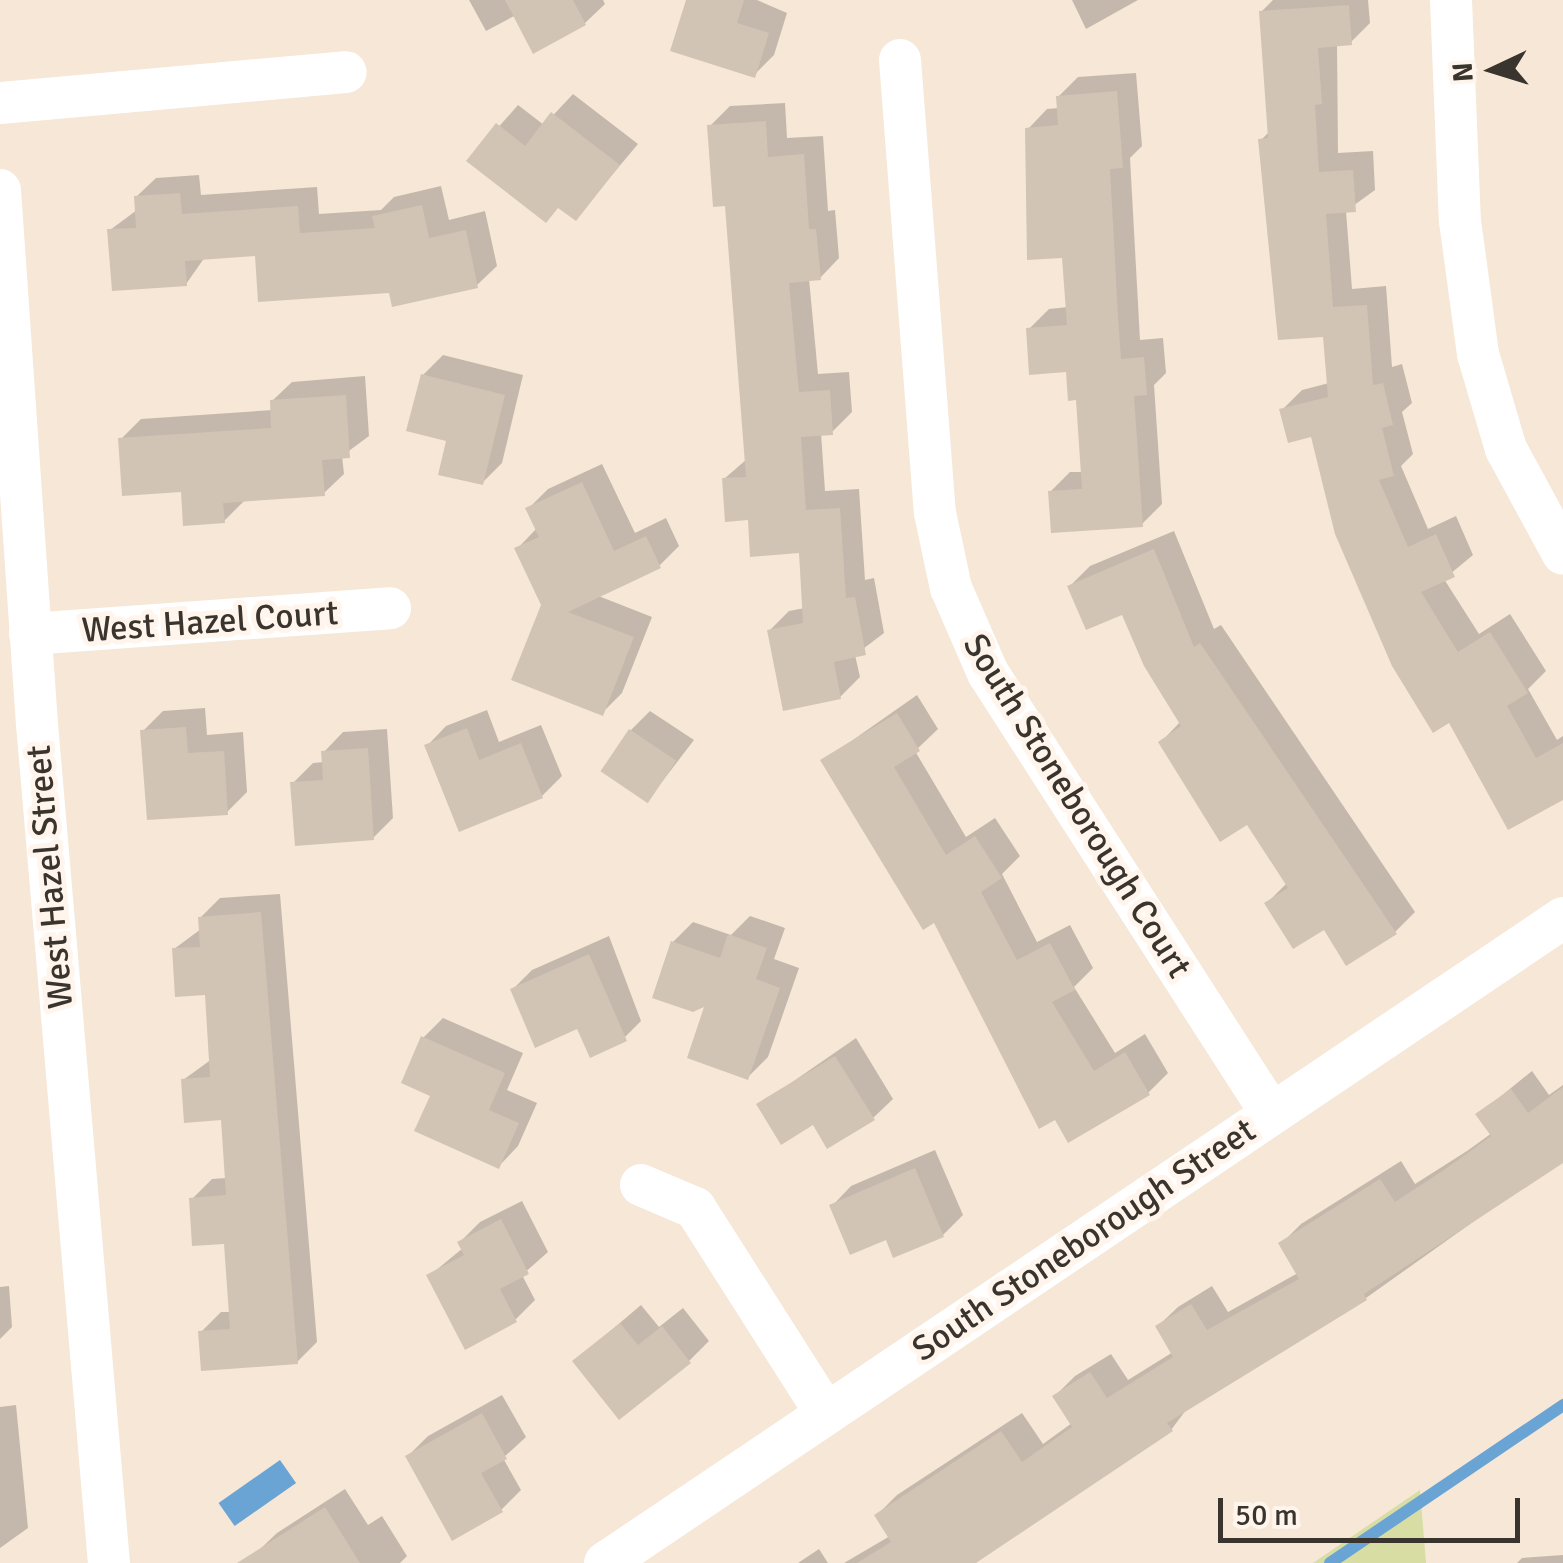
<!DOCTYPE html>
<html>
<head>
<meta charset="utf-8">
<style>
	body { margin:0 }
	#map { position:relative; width:1563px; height:1563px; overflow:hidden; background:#f6e7d7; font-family:Signika,sans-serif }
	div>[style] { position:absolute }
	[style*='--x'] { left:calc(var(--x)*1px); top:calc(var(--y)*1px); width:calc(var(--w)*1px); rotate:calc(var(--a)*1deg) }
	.green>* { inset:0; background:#d8dda3 }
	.water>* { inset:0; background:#69a4d4; transform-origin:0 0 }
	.shadow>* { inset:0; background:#0003 }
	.stream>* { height:12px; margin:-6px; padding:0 6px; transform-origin:6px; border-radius:6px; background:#69a4d4 }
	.building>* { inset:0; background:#d2c4b4; transform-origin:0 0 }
	.minor>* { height:42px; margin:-21px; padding:0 21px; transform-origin:21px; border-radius:21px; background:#fff }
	span { translate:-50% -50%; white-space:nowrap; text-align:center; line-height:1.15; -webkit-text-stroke:10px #fff5ec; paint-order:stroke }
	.street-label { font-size:35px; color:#39342d }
	.north { position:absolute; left:1443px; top:20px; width:100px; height:100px; -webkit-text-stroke:8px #fff5ec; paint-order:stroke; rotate:266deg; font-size:28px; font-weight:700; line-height:40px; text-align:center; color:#39342d }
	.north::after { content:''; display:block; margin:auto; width:35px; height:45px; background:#39342d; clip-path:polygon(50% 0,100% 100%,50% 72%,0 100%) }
	.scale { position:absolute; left:1218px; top:1498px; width:302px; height:45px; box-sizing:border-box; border:5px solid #39342d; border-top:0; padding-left:12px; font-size:30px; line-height:35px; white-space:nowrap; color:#39342d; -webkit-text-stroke:8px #fff5ec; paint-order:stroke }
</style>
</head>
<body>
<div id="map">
	<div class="green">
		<div style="clip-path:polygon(1420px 1490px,1426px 1563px,1312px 1563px,1313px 1563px)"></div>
	</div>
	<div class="water">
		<div style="left:280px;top:1460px;width:28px;height:75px;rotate:55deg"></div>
	</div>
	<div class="shadow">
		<div style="clip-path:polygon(469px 0,603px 0,605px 4px,585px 23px,516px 15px,486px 31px)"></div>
		<div style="clip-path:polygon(688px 0,757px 0,787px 13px,774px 55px,754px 75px)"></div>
		<div style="clip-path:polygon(1072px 0,1138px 0,1086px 29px)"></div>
		<div style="clip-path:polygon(1273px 0,1368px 0,1370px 23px,1350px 43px,1337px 44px,1338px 153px,1373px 151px,1375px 190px,1346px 211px,1352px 289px,1386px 286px,1392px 367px,1402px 364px,1412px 403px,1402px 412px,1413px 454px,1401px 466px,1428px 529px,1456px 516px,1473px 555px,1444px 579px,1479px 634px,1510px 614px,1546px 671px,1528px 689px,1557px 740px,1563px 736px,1563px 797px,1509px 827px,1313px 434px,1282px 410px,1302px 390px,1329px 383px,1326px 334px,1261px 140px,1270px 131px,1261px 12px)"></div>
		<div style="clip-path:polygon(1136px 73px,1142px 146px,1130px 158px,1140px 340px,1163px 338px,1166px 373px,1154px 385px,1162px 504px,1142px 524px,1050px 492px,1070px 472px,1083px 472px,1078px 398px,1069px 369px,1029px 329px,1049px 309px,1068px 307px,1065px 255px,1028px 129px,1047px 109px,1059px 108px,1058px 97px,1078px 77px)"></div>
		<div style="clip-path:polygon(573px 94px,638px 144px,576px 218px,475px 154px,518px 105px,544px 125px)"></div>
		<div style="clip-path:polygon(785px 103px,787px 138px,823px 136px,828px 211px,835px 210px,839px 258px,820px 278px,809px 279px,818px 374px,849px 372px,852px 412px,832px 432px,821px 433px,825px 491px,859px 489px,865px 580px,874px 578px,884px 633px,855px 655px,860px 677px,840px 697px,770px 630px,789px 611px,805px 608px,801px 551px,750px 517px,724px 479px,747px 459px,727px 203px,710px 126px,730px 106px)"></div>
		<div style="clip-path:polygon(199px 175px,201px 195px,317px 187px,319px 214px,381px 210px,394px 197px,441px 186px,449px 220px,485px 211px,497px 266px,477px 285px,391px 290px,257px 254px,205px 257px,186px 284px,110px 230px,137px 210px,136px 197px,156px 178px)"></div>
		<div style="clip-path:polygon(443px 355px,523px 375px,502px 463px,482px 483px,449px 439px,423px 375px)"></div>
		<div style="clip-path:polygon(365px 376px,369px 436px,342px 456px,344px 474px,324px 493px,244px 501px,224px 521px,121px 439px,141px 419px,273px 410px,272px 401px,292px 382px)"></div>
		<div style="clip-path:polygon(602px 464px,635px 533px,666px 518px,679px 546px,659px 566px,596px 595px,652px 617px,622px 693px,602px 713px,517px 549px,537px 528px,528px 509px,548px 489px)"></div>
		<div style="clip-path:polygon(1174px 531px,1214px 629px,1221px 625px,1415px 912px,1395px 932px,1325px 927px,1267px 903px,1287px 883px,1248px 822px,1161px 742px,1181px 721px,1124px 612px,1070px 586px,1090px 566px)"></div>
		<div style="clip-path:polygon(917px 695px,938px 729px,915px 751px,966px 837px,995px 818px,1020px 856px,1002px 874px,1037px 942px,1070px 925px,1093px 968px,1074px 987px,1115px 1053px,1145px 1034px,1168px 1073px,1148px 1093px,1069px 1139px,935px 919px,823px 761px)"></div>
		<div style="clip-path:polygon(205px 708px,207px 735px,243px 732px,247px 792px,227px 812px,143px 731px,163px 711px)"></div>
		<div style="clip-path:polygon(487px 710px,499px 742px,541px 725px,562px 776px,542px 796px,427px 746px,446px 726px)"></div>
		<div style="clip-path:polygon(650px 711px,694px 740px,648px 800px,631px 730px)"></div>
		<div style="clip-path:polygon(387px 729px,393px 818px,373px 838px,293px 783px,313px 763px,324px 762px,324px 752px,343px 732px)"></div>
		<div style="clip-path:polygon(280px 894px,317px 1342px,297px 1362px,201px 1332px,221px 1312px,231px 1312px,226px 1241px,192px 1199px,212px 1179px,227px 1178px,223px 1118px,183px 1080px,212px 1059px,207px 992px,174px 949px,201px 929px,200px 918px,220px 898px)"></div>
		<div style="clip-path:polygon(750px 916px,785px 928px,774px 959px,799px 968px,768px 1057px,748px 1077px,673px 942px,693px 922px,731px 935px)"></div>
		<div style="clip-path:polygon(609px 936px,641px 1021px,621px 1041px,512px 990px,532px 970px)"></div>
		<div style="clip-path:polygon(443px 1018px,523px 1053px,507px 1090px,537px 1103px,518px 1146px,499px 1166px,433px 1094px,423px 1038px)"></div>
		<div style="clip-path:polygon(856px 1038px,893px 1099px,873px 1118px,814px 1121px,759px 1105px)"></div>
		<div style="clip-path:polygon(1532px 1071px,1549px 1095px,1563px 1085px,1563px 1158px,1366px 1298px,1189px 1406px,1171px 1430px,969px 1563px,844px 1563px,890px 1536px,877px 1515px,897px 1495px,1022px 1413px,1043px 1444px,1072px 1423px,1055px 1396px,1075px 1376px,1111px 1354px,1128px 1380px,1173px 1352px,1158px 1326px,1178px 1307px,1212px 1286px,1228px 1312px,1298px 1273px,1281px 1244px,1301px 1224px,1401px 1161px,1415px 1184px,1467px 1151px,1492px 1133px,1479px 1114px)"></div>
		<div style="clip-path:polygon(935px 1150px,963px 1215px,943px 1235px,887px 1236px,832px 1206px,851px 1186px)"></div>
		<div style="clip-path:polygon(522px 1201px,548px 1252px,522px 1275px,535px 1300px,515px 1320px,429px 1276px,463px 1248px,460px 1242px,480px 1222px)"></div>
		<div style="clip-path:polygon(9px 1286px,12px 1327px,0 1339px,0 1287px)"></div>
		<div style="clip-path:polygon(641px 1305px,659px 1327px,683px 1308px,709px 1341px,689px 1361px,575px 1361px)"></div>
		<div style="clip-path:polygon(502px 1395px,526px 1437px,503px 1458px,521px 1490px,501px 1510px,408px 1456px,428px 1436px)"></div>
		<div style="clip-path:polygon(16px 1405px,28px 1528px,0 1548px,0 1407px)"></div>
		<div style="clip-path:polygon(345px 1489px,368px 1525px,382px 1516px,407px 1556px,400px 1563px,264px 1563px,257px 1552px,277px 1533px)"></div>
		<div style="clip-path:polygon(819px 1549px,828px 1563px,798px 1563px)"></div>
		<div style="clip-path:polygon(1563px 1555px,1563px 1563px,1517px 1563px,1522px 1558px)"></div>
	</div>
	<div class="stream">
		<div style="--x:1330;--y:1563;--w:282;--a:-34.1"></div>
	</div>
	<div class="building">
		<div style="clip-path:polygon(505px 0,573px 0,586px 25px,533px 54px)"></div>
		<div style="clip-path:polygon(686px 0,744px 0,737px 23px,769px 33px,755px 78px,670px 51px)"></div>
		<div style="clip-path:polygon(1349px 5px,1352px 45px,1318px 48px,1322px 104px,1315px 105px,1319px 172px,1353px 170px,1356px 212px,1326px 214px,1333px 307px,1367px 305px,1373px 385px,1383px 383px,1393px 425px,1382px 428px,1394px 476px,1379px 480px,1408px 547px,1436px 534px,1455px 577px,1421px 592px,1458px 652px,1490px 632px,1528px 693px,1507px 706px,1536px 758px,1563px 743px,1563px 800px,1508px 830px,1449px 723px,1433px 733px,1392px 666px,1335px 534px,1311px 437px,1288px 443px,1279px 409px,1328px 397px,1323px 337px,1278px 340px,1258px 139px,1268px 138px,1259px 11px)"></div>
		<div style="clip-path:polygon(1117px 91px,1123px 168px,1110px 169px,1118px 316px,1121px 359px,1144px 357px,1147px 395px,1134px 396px,1143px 527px,1051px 533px,1048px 491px,1082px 489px,1076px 400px,1068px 401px,1066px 372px,1029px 375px,1026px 328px,1067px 325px,1062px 258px,1027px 260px,1025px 128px,1058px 125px,1056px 96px)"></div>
		<div style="clip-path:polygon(551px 112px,620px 165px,576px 221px,558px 208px,546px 223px,466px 161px,496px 123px,525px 146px)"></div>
		<div style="clip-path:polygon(766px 121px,768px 157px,804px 154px,809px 229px,816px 229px,821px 280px,789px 283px,799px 392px,830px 390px,833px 435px,801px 437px,806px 510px,840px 508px,846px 598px,855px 597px,866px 655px,834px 662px,841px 699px,783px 711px,767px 630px,803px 623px,799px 553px,750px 557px,748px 520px,725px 522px,722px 478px,746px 477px,725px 206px,713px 207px,707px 125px)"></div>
		<div style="clip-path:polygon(180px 193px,182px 214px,298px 206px,300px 233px,375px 228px,372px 216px,422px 205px,429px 238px,466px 230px,478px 288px,392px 307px,389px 293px,258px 302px,255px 256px,185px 261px,187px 286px,112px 291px,107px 229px,136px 228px,134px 196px)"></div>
		<div style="clip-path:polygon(421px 374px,505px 395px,483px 485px,438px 475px,446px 441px,406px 431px)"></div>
		<div style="clip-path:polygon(346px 395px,350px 458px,322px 460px,325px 496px,223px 503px,225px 523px,183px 526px,181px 492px,122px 496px,118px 438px,271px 428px,270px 400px)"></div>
		<div style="clip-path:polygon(582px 482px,614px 551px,646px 536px,661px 568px,568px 612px,634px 637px,603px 716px,511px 680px,541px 605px,514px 548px,539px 537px,525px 508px)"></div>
		<div style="clip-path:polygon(1154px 549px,1194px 647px,1200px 643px,1397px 934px,1346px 966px,1324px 930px,1293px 949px,1264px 903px,1288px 888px,1247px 825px,1220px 842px,1158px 742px,1181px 726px,1144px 666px,1122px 615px,1086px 630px,1067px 586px)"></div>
		<div style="clip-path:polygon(897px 713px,920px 751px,894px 767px,946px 855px,975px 836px,1002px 878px,981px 892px,1017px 960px,1050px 943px,1075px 990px,1052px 1002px,1094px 1071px,1125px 1052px,1150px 1095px,1068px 1143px,1055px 1120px,1039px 1129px,934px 923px,923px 930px,820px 760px)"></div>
		<div style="clip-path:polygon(186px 727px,188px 753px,224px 751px,228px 815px,147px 820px,140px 730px)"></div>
		<div style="clip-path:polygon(467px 728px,479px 760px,521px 743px,543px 798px,459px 832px,424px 745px)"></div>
		<div style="left:629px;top:729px;width:57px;height:51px;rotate:34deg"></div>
		<div style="clip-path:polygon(368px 748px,374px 840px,295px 846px,290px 782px,323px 780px,321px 751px)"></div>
		<div style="clip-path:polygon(261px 912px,298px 1364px,201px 1371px,198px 1331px,230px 1329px,224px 1244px,192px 1246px,189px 1198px,226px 1195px,221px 1120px,184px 1123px,181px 1079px,210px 1077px,205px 995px,175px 997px,172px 948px,200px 947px,198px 917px)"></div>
		<div style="clip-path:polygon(728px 934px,767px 948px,756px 979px,780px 988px,748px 1080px,687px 1058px,704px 1007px,693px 1012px,652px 998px,671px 941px,720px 958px)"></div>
		<div style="clip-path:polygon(589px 954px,627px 1041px,590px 1058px,577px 1029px,535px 1048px,510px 989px)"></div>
		<div style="clip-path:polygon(421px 1036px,505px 1073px,489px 1110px,519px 1123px,499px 1169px,414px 1131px,430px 1096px,401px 1083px)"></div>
		<div style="clip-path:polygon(835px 1056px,875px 1120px,827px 1149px,813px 1125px,781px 1145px,756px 1104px)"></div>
		<div style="clip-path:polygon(1563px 1087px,1563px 1163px,1364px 1294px,1367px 1300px,1167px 1423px,1173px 1431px,976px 1563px,857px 1563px,891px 1542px,874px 1515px,1001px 1431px,1022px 1462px,1072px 1427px,1052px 1396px,1090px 1372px,1107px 1398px,1173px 1357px,1155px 1326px,1191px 1304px,1207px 1330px,1299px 1279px,1278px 1243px,1380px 1179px,1395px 1202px,1444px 1170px,1491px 1136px,1475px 1114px,1511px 1089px,1528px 1113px)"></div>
		<div style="clip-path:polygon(915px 1168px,944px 1237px,893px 1258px,886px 1240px,850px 1255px,829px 1205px)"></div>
		<div style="clip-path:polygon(501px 1219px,529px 1274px,500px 1289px,517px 1322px,465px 1350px,426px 1275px,464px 1255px,457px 1242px)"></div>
		<div style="clip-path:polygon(620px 1323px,638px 1345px,662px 1326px,691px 1363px,619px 1420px,572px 1361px)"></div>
		<div style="clip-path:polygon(482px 1413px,507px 1459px,481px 1473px,503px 1512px,452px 1541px,405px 1456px)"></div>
		<div style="clip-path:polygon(325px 1507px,360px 1563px,237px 1563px)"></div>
	</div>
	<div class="minor">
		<div style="--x:1451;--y:0;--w:221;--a:87.7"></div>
		<div style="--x:1460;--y:221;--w:134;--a:82.3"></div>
		<div style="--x:1478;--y:354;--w:99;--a:73.6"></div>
		<div style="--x:1506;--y:449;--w:119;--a:61.5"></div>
		<div style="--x:900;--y:60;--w:454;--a:85.6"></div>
		<div style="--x:935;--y:513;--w:77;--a:78"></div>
		<div style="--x:951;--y:588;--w:93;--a:66.5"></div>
		<div style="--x:988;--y:673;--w:523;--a:57.25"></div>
		<div style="--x:0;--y:103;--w:347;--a:-5.1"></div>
		<div style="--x:0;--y:190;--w:535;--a:86.04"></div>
		<div style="--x:37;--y:724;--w:842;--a:85.1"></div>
		<div style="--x:30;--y:634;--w:361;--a:-4.1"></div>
		<div style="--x:641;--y:1185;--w:59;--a:23.1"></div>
		<div style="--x:695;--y:1208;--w:244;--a:57.5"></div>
		<div style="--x:605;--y:1563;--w:1155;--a:-33.95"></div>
	</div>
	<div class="street-label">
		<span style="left:210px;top:622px;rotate:-4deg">West Hazel Court</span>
		<span style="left:1077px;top:806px;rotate:58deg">South Stoneborough Court</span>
		<span style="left:50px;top:877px;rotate:-95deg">West Hazel Street</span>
		<span style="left:1084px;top:1240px;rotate:-34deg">South Stoneborough Street</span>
	</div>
	<div class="north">N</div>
	<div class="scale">50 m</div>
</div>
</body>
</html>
